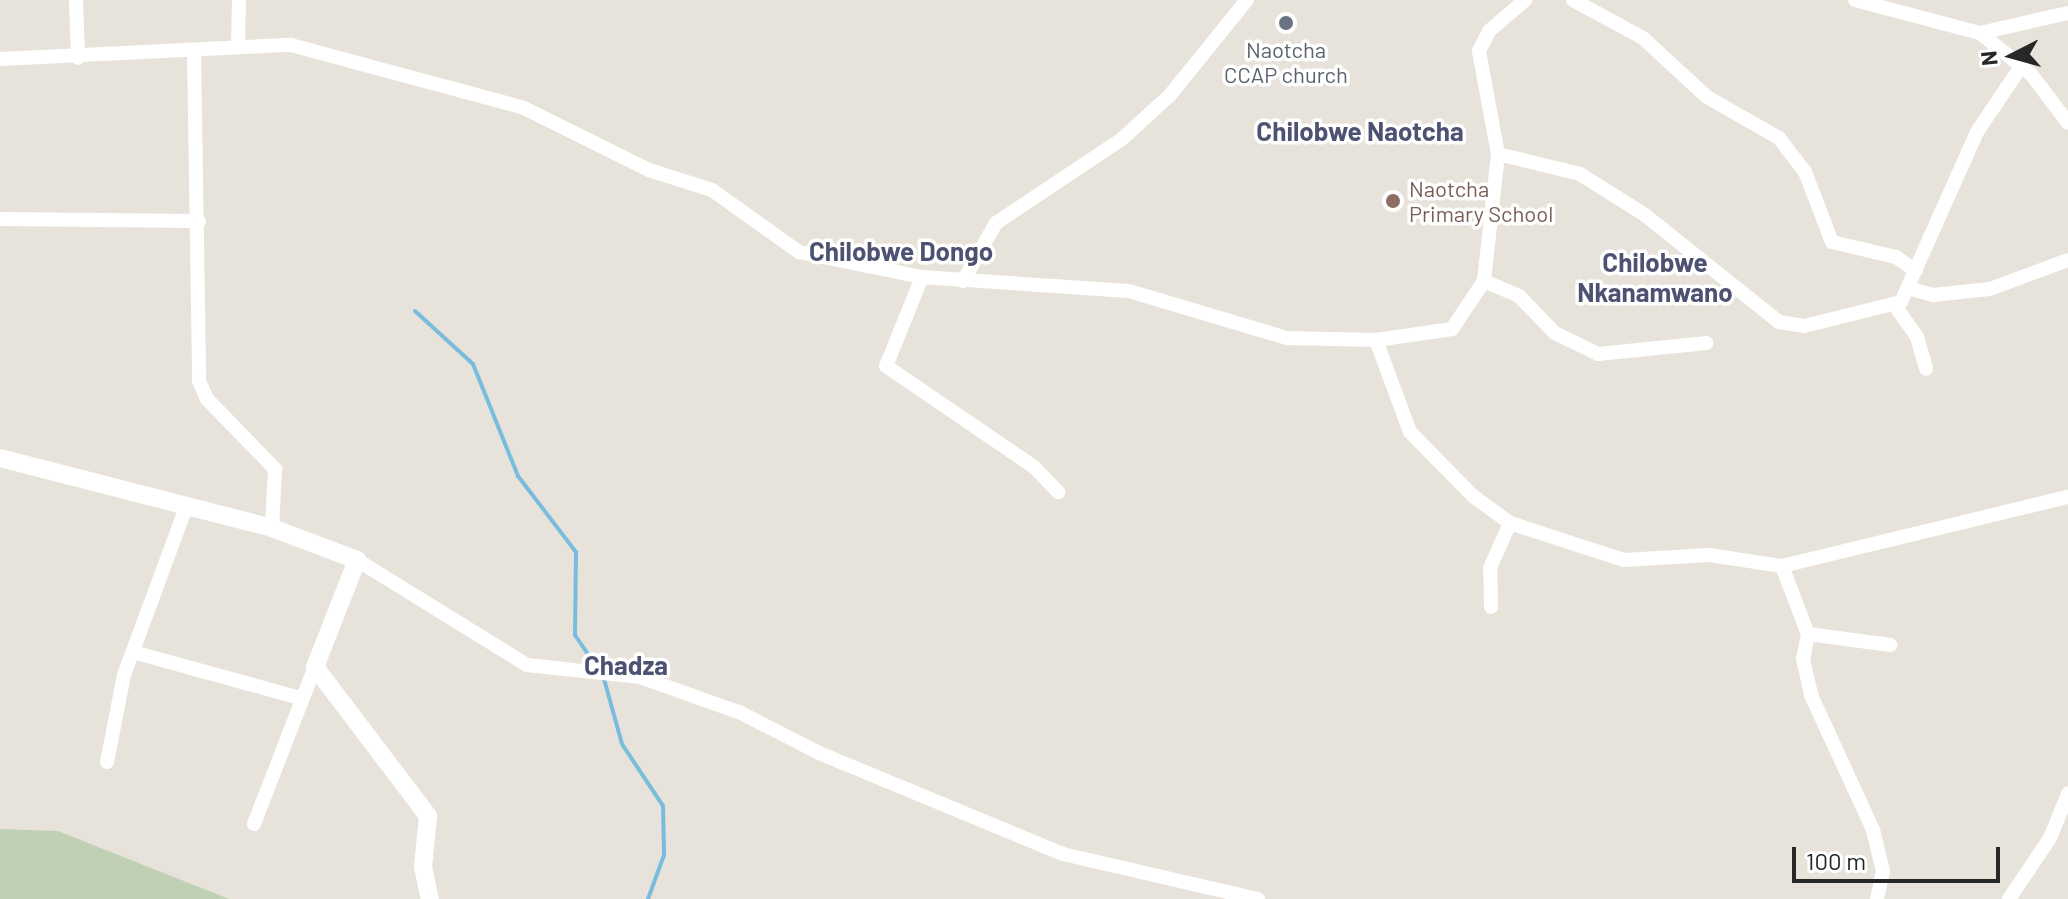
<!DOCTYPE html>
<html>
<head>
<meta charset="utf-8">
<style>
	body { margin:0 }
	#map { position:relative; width:2068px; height:899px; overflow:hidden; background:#e8e3da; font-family:Barlow,sans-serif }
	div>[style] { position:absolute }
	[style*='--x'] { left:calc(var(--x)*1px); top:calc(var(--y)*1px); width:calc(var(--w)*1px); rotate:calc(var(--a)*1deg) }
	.cemetery>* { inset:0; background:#c0d0b4 }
	.stream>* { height:4px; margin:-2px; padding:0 2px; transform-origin:2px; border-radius:2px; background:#79bcde }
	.minor>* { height:14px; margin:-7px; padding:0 7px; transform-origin:7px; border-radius:7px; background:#fff }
	.tertiary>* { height:18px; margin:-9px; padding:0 9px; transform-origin:9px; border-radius:9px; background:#fff }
	.dots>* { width:22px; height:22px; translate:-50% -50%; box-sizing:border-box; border:4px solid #fff; border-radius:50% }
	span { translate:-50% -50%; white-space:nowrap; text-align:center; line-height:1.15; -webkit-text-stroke:7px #fff; paint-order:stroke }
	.worship-label { font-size:22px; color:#5b616d }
	.education-label { font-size:22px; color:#785e54 }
	.left { translate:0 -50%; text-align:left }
	.quarter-label { font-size:26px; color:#4e5272; font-weight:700 }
	.north { position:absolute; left:1972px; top:16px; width:80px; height:80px; -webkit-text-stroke:6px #fff; paint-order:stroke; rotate:264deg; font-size:22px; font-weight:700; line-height:32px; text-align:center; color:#272727 }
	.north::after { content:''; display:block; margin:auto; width:28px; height:36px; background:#272727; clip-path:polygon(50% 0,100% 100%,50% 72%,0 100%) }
	.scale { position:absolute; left:1792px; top:847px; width:208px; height:36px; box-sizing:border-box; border:4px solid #272727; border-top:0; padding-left:10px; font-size:24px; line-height:28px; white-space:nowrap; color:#272727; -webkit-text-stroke:6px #fff; paint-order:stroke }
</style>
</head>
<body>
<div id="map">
	<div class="cemetery">
		<div style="clip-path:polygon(0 829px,58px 831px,229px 899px,0 899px)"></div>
	</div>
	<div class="stream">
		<div style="--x:415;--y:311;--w:79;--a:42.4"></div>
		<div style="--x:473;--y:364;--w:121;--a:68.1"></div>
		<div style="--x:518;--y:476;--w:96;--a:52.7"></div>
		<div style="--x:576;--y:552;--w:83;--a:90.7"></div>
		<div style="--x:575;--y:635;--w:40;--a:56"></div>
		<div style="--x:604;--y:679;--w:67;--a:74.5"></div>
		<div style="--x:622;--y:744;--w:74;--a:56.5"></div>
		<div style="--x:663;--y:806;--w:49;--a:88.8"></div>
		<div style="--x:664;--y:855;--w:47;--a:110"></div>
	</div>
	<div class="minor">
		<div style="--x:76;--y:0;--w:58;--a:88"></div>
		<div style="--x:1573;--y:0;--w:80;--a:28.5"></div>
		<div style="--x:1643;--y:38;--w:87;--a:42.7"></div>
		<div style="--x:1707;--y:97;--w:83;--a:29.7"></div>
		<div style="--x:1779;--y:138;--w:43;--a:52.6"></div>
		<div style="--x:1805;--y:172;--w:75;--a:68.9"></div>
		<div style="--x:1832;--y:242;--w:66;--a:13.2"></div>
		<div style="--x:1896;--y:257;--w:24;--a:35"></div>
		<div style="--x:1855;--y:0;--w:129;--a:14.8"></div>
		<div style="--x:1980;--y:33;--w:65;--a:38.8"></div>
		<div style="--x:2031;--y:74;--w:61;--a:52.9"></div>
		<div style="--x:1980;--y:33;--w:90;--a:-12.8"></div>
		<div style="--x:238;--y:46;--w:46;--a:-88.8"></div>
		<div style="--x:194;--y:51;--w:330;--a:89.1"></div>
		<div style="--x:199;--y:381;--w:20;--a:66"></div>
		<div style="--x:207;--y:399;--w:98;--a:45.8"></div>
		<div style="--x:275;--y:469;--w:59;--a:92.9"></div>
		<div style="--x:0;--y:59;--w:291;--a:-2.8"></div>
		<div style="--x:291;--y:45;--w:241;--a:15.1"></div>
		<div style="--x:524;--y:108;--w:140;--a:26.4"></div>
		<div style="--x:649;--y:170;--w:66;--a:17.6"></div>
		<div style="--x:712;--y:190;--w:107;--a:35.5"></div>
		<div style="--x:799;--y:252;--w:126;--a:11.5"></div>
		<div style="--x:922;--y:277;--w:207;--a:3.9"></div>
		<div style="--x:1129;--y:291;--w:165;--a:16.6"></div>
		<div style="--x:1287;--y:338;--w:89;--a:1.3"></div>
		<div style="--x:1376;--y:340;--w:77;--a:-8.2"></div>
		<div style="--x:1452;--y:329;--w:58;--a:-56.3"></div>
		<div style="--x:1484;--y:281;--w:128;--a:-83.7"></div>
		<div style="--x:1498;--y:154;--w:105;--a:-100.5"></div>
		<div style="--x:1479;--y:51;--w:22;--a:-63"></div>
		<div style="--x:1489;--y:31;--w:48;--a:-40.7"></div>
		<div style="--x:1498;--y:154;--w:84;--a:13.7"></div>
		<div style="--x:1580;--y:174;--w:77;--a:32.2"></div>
		<div style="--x:1645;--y:215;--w:171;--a:38.6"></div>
		<div style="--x:1779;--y:322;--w:25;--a:9"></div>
		<div style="--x:1804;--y:326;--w:100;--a:-13.9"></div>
		<div style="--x:1901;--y:302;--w:186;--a:-65.9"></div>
		<div style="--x:1977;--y:132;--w:81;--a:-56.1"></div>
		<div style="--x:0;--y:219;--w:199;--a:0.6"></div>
		<div style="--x:922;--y:277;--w:96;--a:112"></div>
		<div style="--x:886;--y:366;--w:179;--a:34.3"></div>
		<div style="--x:1034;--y:467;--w:35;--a:46"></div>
		<div style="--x:963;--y:281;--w:67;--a:-60.4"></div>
		<div style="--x:996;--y:223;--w:151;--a:-33.7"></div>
		<div style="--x:1122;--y:139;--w:65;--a:-42.5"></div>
		<div style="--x:1170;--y:95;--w:122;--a:-51"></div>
		<div style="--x:1484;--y:281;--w:38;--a:23"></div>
		<div style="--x:1519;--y:296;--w:52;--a:45.8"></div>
		<div style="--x:1555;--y:333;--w:48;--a:26"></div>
		<div style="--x:1598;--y:354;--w:109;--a:-5.8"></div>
		<div style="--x:1911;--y:289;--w:23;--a:15"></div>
		<div style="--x:1933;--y:295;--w:57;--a:-6"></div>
		<div style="--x:1990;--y:289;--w:83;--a:-20.4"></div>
		<div style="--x:1896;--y:307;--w:37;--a:55"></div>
		<div style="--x:1917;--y:337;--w:33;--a:74"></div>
		<div style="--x:1376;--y:340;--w:98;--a:69.7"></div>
		<div style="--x:1410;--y:432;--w:90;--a:45.5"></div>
		<div style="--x:1473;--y:496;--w:46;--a:36.1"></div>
		<div style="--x:1510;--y:523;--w:120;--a:18"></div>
		<div style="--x:1624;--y:560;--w:85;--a:-3.4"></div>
		<div style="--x:1709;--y:555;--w:74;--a:8.6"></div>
		<div style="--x:1782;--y:566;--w:294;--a:-13.6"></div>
		<div style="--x:357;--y:560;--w:200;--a:31.7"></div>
		<div style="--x:527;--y:665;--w:114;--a:6.1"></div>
		<div style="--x:640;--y:677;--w:107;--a:19.6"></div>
		<div style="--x:741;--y:713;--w:88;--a:27.1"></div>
		<div style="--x:819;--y:753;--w:264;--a:22.5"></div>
		<div style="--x:1063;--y:854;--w:200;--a:13"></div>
		<div style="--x:1782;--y:566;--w:73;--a:69.1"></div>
		<div style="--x:1808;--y:634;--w:25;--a:101"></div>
		<div style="--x:1803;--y:659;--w:37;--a:77"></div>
		<div style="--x:1811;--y:695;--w:149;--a:65.3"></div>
		<div style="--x:1873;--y:830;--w:42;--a:76.3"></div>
		<div style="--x:1883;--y:871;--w:29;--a:102"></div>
		<div style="--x:1491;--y:607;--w:39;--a:-91"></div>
		<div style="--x:1490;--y:568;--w:49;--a:-66"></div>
		<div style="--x:1808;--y:634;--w:83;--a:7.6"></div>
		<div style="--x:133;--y:652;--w:173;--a:15.4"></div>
		<div style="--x:107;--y:762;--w:89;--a:-78.9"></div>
		<div style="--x:124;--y:675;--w:176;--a:-69.7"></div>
		<div style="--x:254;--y:824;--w:168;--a:-68.8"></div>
		<div style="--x:2009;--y:899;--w:73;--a:-56.1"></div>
		<div style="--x:2050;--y:838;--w:48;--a:-67.8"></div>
	</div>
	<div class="tertiary">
		<div style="--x:0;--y:458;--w:281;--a:14.4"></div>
		<div style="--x:272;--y:528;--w:91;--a:20.6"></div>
		<div style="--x:357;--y:560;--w:115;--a:111.4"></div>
		<div style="--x:315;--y:667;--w:187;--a:52.8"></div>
		<div style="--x:428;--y:816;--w:51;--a:95.6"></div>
		<div style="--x:423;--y:867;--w:33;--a:78"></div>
	</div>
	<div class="dots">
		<div style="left:1286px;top:23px;background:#6b7280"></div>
		<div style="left:1393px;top:201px;background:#8d6e63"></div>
	</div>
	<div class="worship-label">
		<span style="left:1286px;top:62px">Naotcha<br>CCAP church</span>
	</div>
	<div class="education-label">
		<span class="left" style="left:1409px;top:201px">Naotcha<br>Primary School</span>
	</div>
	<div class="quarter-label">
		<span style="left:1360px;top:131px">Chilobwe Naotcha</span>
		<span style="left:901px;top:251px">Chilobwe Dongo</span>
		<span style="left:1655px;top:277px">Chilobwe<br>Nkanamwano</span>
		<span style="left:626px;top:665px">Chadza</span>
	</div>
	<div class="north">N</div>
	<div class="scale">100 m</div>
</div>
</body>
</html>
